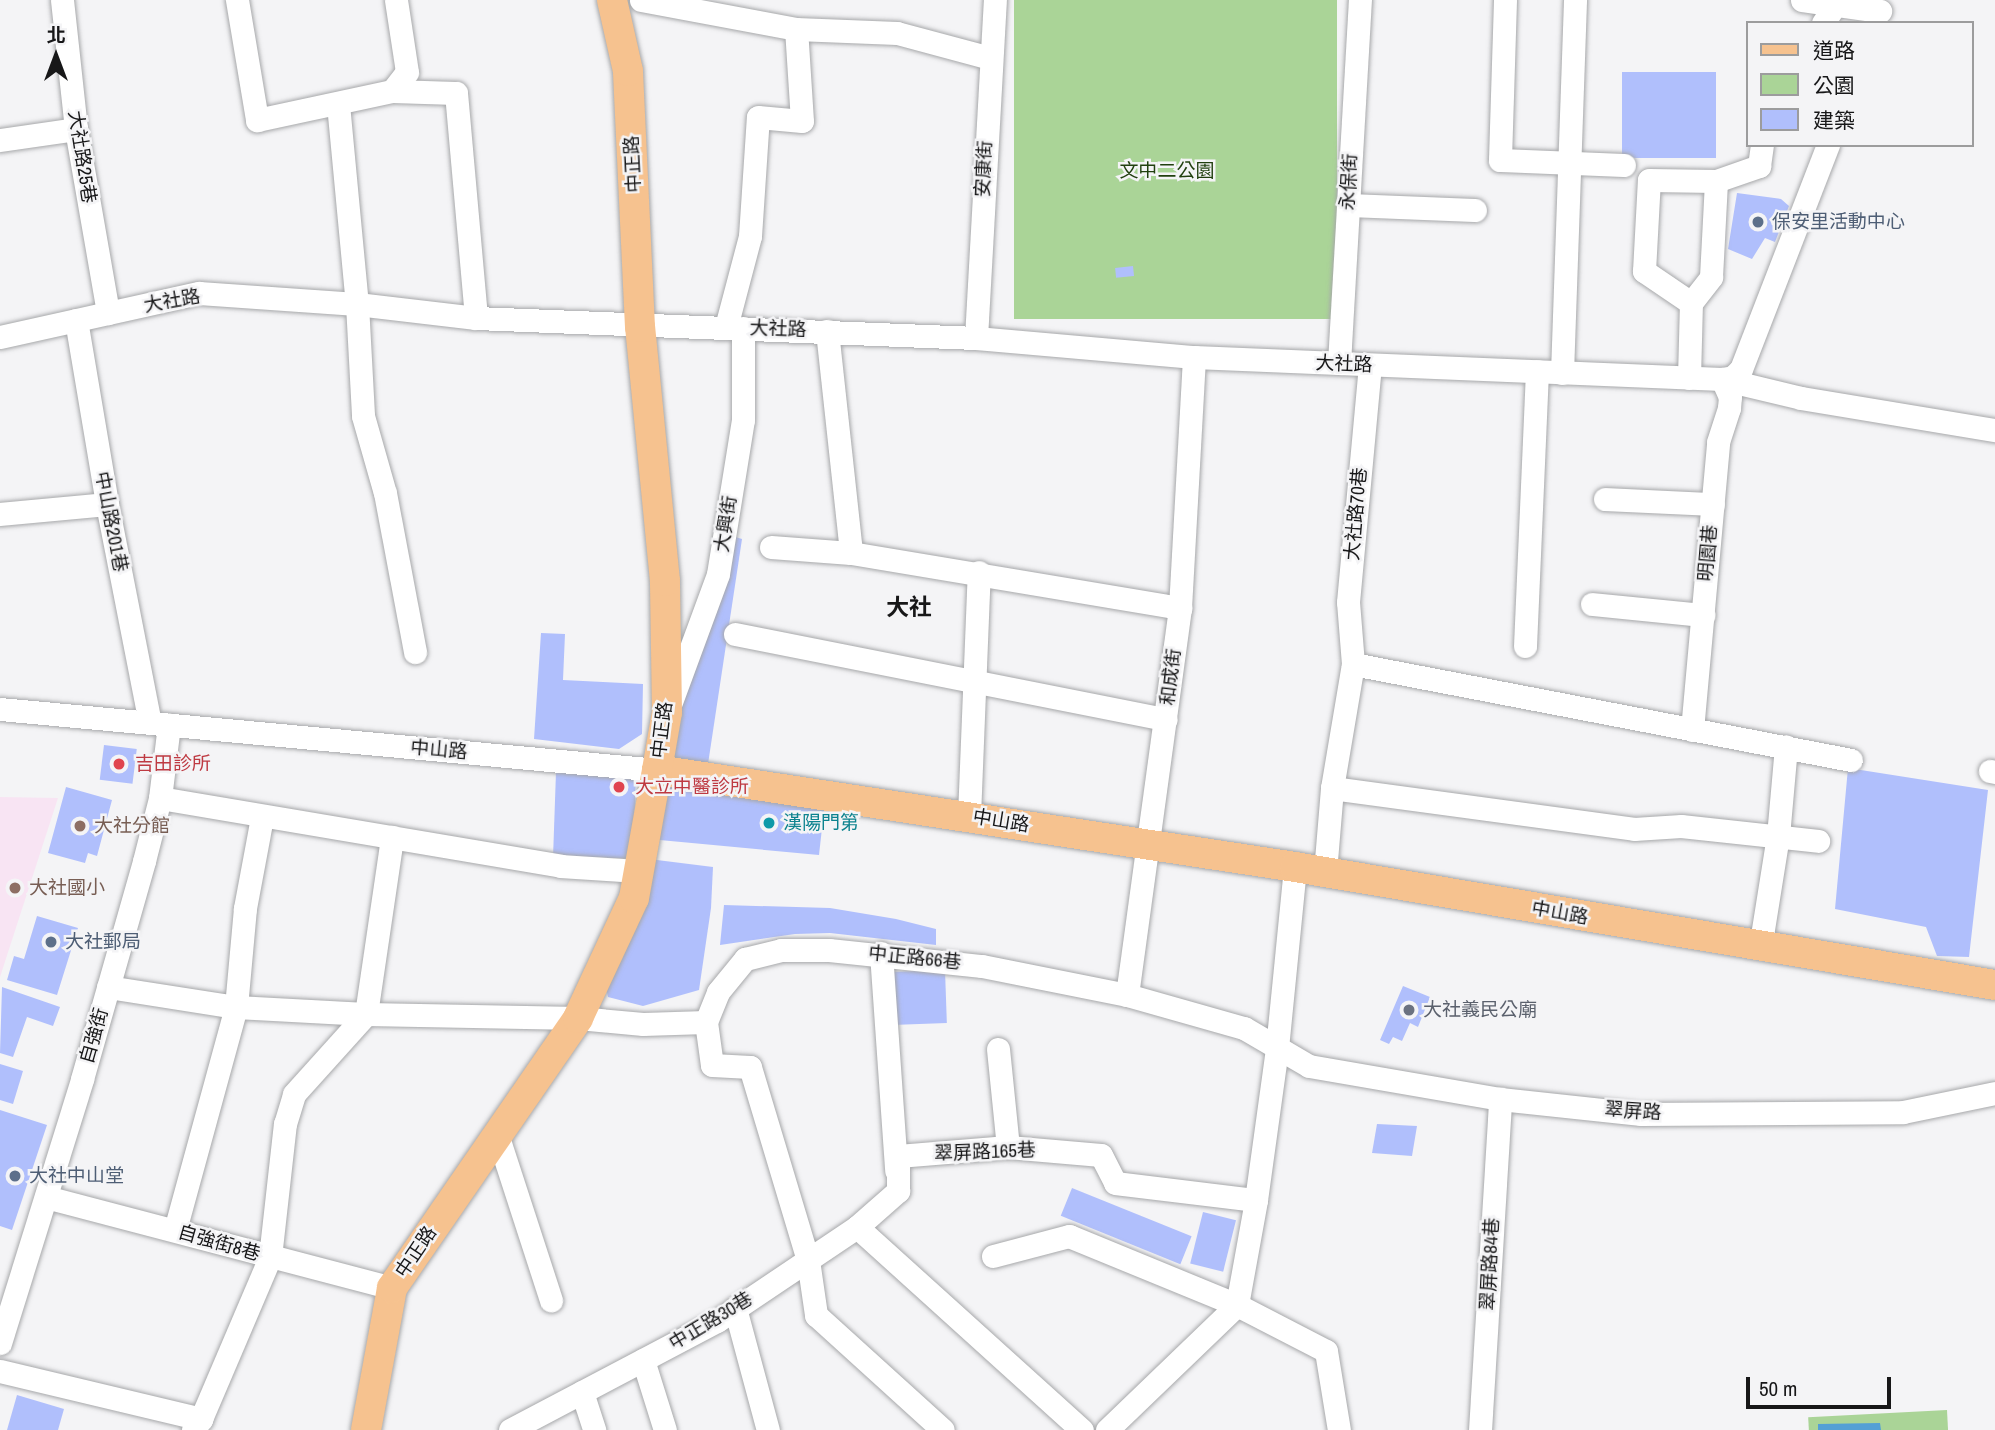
<!DOCTYPE html>
<html>
<head>
<meta charset="utf-8">
<style>
	body { margin:0 }
	#map { position:relative; width:1995px; height:1430px; overflow:hidden; background:#f4f4f6; font-family:"Archivo Narrow","Noto Sans TC",sans-serif }
	div>[style] { position:absolute }
	[style*='--x'] { left:calc(var(--x)*1px); top:calc(var(--y)*1px); width:calc(var(--w)*1px); rotate:calc(var(--a)*1deg) }
	.education>* { inset:0; background:#f8e4f3 }
	.green>* { inset:0; background:#aad497; transform-origin:0 0 }
	.water>* { inset:0; background:#54a0d5 }
	.building>* { inset:0; background:#b0bffc; transform-origin:0 0 }
	.roads { filter:drop-shadow(0 0 2px #a7a8aa) drop-shadow(0 0 2px #a7a8aa) }
	.minor>* { height:23px; margin:-11.5px; padding:0 11.5px; transform-origin:11.5px; border-radius:11.5px; background:#fff }
	.major>* { height:30px; margin:-15px; padding:0 15px; transform-origin:15px; border-radius:15px; background:#f6c28f }
	.dots>* { width:19px; height:19px; translate:-50% -50%; box-sizing:border-box; border:4px solid #f4f4f6; border-radius:50% }
	span { translate:-50% -50%; white-space:nowrap; text-align:center; line-height:1.15; -webkit-text-stroke:5px #f4f4f6; paint-order:stroke }
	.street-label { font-size:19px; color:#171718 }
	.park-label { font-size:19px; color:#21400f }
	.service-label { font-size:19px; color:#4e5e75 }
	.left { translate:0 -50%; text-align:left }
	.health-label { font-size:19px; color:#be3a42 }
	.culture-label { font-size:19px; color:#0d838f }
	.education-label { font-size:19px; color:#785e54 }
	.worship-label { font-size:19px; color:#5b616d }
	.quarter-label { font-size:23px; color:#171718; font-weight:700 }
	.legend { position:absolute; left:1746px; top:21px; width:228px; height:126px; box-sizing:border-box; background:#f4f4f6; border:2px solid #9c9c9d; margin:0; padding:9px 12px; list-style:none; font-size:21px; color:#171718 }
	.legend li { display:flex; align-items:center; gap:14px; height:35px }
	.legend b { width:35px; border:2px solid #9c9c9d }
	.north { position:absolute; left:21px; top:21px; width:70px; height:70px; -webkit-text-stroke:5px #f4f4f6; paint-order:stroke; rotate:0deg; font-size:19px; font-weight:700; line-height:28px; text-align:center; color:#171718 }
	.north::after { content:''; display:block; margin:auto; width:24px; height:32px; background:#171718; clip-path:polygon(50% 0,100% 100%,50% 72%,0 100%) }
	.scale { position:absolute; left:1746px; top:1377px; width:145px; height:32px; box-sizing:border-box; border:4px solid #171718; border-top:0; padding-left:9px; font-size:21px; line-height:24px; white-space:nowrap; color:#171718; -webkit-text-stroke:5px #f4f4f6; paint-order:stroke }
</style>
</head>
<body>
<div id="map">
	<div class="education">
		<div style="clip-path:polygon(0 797px,58px 798px,0 977px)"></div>
	</div>
	<div class="green">
		<div style="left:1014px;top:0;width:323px;height:319px"></div>
		<div style="left:1947px;top:1410px;width:20px;height:139px;rotate:87deg"></div>
	</div>
	<div class="water">
		<div style="clip-path:polygon(1880px 1423px,1881px 1430px,1818px 1430px,1818px 1424px)"></div>
	</div>
	<div class="building">
		<div style="left:1622px;top:72px;width:94px;height:86px"></div>
		<div style="clip-path:polygon(1737px 193px,1781px 199px,1789px 206px,1775px 242px,1765px 238px,1752px 259px,1728px 249px)"></div>
		<div style="left:1133px;top:266px;width:10px;height:18px;rotate:84deg"></div>
		<div style="clip-path:polygon(732px 536px,742px 539px,708px 764px,666px 759px,670px 730px)"></div>
		<div style="clip-path:polygon(541px 633px,565px 634px,563px 680px,643px 684px,642px 734px,619px 749px,534px 739px)"></div>
		<div style="left:104px;top:745px;width:33px;height:35px;rotate:7deg"></div>
		<div style="clip-path:polygon(1848px 768px,1988px 790px,1969px 957px,1937px 956px,1926px 927px,1835px 909px)"></div>
		<div style="left:556px;top:772px;width:80px;height:84px;rotate:2deg"></div>
		<div style="clip-path:polygon(673px 783px,825px 801px,819px 855px,649px 839px,655px 799px)"></div>
		<div style="clip-path:polygon(66px 787px,112px 800px,97px 856px,88px 853px,85px 863px,48px 853px)"></div>
		<div style="clip-path:polygon(649px 859px,713px 867px,711px 908px,699px 990px,643px 1006px,608px 997px,605px 983px)"></div>
		<div style="clip-path:polygon(724px 905px,830px 908px,896px 919px,936px 929px,936px 945px,830px 933px,795px 934px,720px 945px)"></div>
		<div style="clip-path:polygon(37px 916px,78px 928px,57px 995px,7px 980px,14px 956px,24px 959px)"></div>
		<div style="left:945px;top:970px;width:53px;height:55px;rotate:88deg"></div>
		<div style="clip-path:polygon(1403px 986px,1430px 997px,1418px 1027px,1410px 1023px,1402px 1041px,1393px 1037px,1389px 1044px,1380px 1040px)"></div>
		<div style="clip-path:polygon(2px 987px,60px 1007px,53px 1026px,27px 1017px,13px 1057px,0 1053px)"></div>
		<div style="clip-path:polygon(0 1064px,23px 1071px,13px 1104px,0 1100px)"></div>
		<div style="clip-path:polygon(0 1110px,47px 1125px,12px 1230px,0 1226px)"></div>
		<div style="clip-path:polygon(1377px 1124px,1417px 1126px,1412px 1156px,1372px 1153px)"></div>
		<div style="left:1072px;top:1188px;width:129px;height:30px;rotate:22deg"></div>
		<div style="left:1203px;top:1212px;width:34px;height:53px;rotate:14deg"></div>
		<div style="clip-path:polygon(17px 1395px,64px 1409px,58px 1430px,7px 1430px)"></div>
	</div>
	<div class="roads">
		<div class="minor">
			<div style="--x:62;--y:0;--w:130;--a:83.8"></div>
			<div style="--x:76;--y:129;--w:187;--a:80.1"></div>
			<div style="--x:237;--y:0;--w:122;--a:80.5"></div>
			<div style="--x:257;--y:120;--w:138;--a:-12.1"></div>
			<div style="--x:392;--y:91;--w:64;--a:1.8"></div>
			<div style="--x:456;--y:93;--w:226;--a:84.9"></div>
			<div style="--x:641;--y:0;--w:158;--a:10.6"></div>
			<div style="--x:796;--y:29;--w:101;--a:2.3"></div>
			<div style="--x:897;--y:33;--w:96;--a:15"></div>
			<div style="--x:1505;--y:0;--w:160;--a:91.8"></div>
			<div style="--x:1500;--y:160;--w:124;--a:2.3"></div>
			<div style="--x:1802;--y:0;--w:79;--a:8"></div>
			<div style="--x:1823;--y:23;--w:23;--a:-56"></div>
			<div style="--x:392;--y:91;--w:24;--a:-52"></div>
			<div style="--x:407;--y:72;--w:73;--a:-98.7"></div>
			<div style="--x:338;--y:104;--w:201;--a:84.6"></div>
			<div style="--x:357;--y:304;--w:112;--a:86.9"></div>
			<div style="--x:363;--y:416;--w:80;--a:74.1"></div>
			<div style="--x:385;--y:493;--w:162;--a:79.3"></div>
			<div style="--x:0;--y:140;--w:77;--a:-8.2"></div>
			<div style="--x:1348;--y:205;--w:127;--a:2.3"></div>
			<div style="--x:1691;--y:303;--w:33;--a:-52"></div>
			<div style="--x:1711;--y:277;--w:96;--a:-87"></div>
			<div style="--x:76;--y:320;--w:187;--a:80.4"></div>
			<div style="--x:107;--y:504;--w:223;--a:78.9"></div>
			<div style="--x:726;--y:327;--w:94;--a:-75.2"></div>
			<div style="--x:750;--y:236;--w:119;--a:-86.2"></div>
			<div style="--x:758;--y:117;--w:44;--a:5.2"></div>
			<div style="--x:802;--y:121;--w:92;--a:-93.7"></div>
			<div style="--x:827;--y:331;--w:223;--a:83.8"></div>
			<div style="--x:0;--y:337;--w:204;--a:-12.5"></div>
			<div style="--x:199;--y:293;--w:158;--a:4"></div>
			<div style="--x:357;--y:304;--w:120;--a:6.7"></div>
			<div style="--x:476;--y:318;--w:500;--a:2.29"></div>
			<div style="--x:976;--y:338;--w:219;--a:5"></div>
			<div style="--x:1194;--y:357;--w:528;--a:2.39"></div>
			<div style="--x:1722;--y:379;--w:11;--a:-10"></div>
			<div style="--x:1733;--y:377;--w:11;--a:-45"></div>
			<div style="--x:1741;--y:369;--w:240;--a:-68.8"></div>
			<div style="--x:976;--y:338;--w:339;--a:-86.8"></div>
			<div style="--x:1339;--y:363;--w:364;--a:-86.7"></div>
			<div style="--x:1562;--y:373;--w:373;--a:-88"></div>
			<div style="--x:1689;--y:378;--w:75;--a:-88.5"></div>
			<div style="--x:1691;--y:303;--w:57;--a:-145.8"></div>
			<div style="--x:1644;--y:271;--w:91;--a:-86.9"></div>
			<div style="--x:1649;--y:180;--w:67;--a:0.9"></div>
			<div style="--x:1716;--y:181;--w:46;--a:-19.2"></div>
			<div style="--x:1759;--y:166;--w:21;--a:-82"></div>
			<div style="--x:1722;--y:379;--w:81;--a:13.5"></div>
			<div style="--x:1801;--y:398;--w:197;--a:9.4"></div>
			<div style="--x:1605;--y:499;--w:108;--a:2.7"></div>
			<div style="--x:0;--y:514;--w:107;--a:-5.3"></div>
			<div style="--x:771;--y:547;--w:80;--a:4.3"></div>
			<div style="--x:851;--y:553;--w:334;--a:9.5"></div>
			<div style="--x:1592;--y:604;--w:112;--a:5.7"></div>
			<div style="--x:735;--y:634;--w:439;--a:11.2"></div>
			<div style="--x:1525;--y:646;--w:275;--a:-87.5"></div>
			<div style="--x:1353;--y:664;--w:507;--a:10.91"></div>
			<div style="--x:671;--y:702;--w:136;--a:-69.8"></div>
			<div style="--x:718;--y:574;--w:156;--a:-80.8"></div>
			<div style="--x:743;--y:420;--w:92;--a:-90"></div>
			<div style="--x:0;--y:709;--w:660;--a:5.3"></div>
			<div style="--x:1692;--y:730;--w:289;--a:-84.8"></div>
			<div style="--x:1718;--y:442;--w:36;--a:-72"></div>
			<div style="--x:1729;--y:408;--w:11;--a:-85"></div>
			<div style="--x:1730;--y:397;--w:20;--a:-114"></div>
			<div style="--x:1990;--y:771;--w:5;--a:11"></div>
			<div style="--x:1332;--y:788;--w:305;--a:7.7"></div>
			<div style="--x:1634;--y:829;--w:47;--a:-3.7"></div>
			<div style="--x:1681;--y:826;--w:138;--a:6.2"></div>
			<div style="--x:160;--y:798;--w:406;--a:9.6"></div>
			<div style="--x:560;--y:866;--w:78;--a:3.7"></div>
			<div style="--x:969;--y:816;--w:244;--a:-87.7"></div>
			<div style="--x:1325;--y:872;--w:84;--a:-85.2"></div>
			<div style="--x:1332;--y:788;--w:126;--a:-80.4"></div>
			<div style="--x:1353;--y:664;--w:62;--a:-94.6"></div>
			<div style="--x:1348;--y:602;--w:238;--a:-84.7"></div>
			<div style="--x:1760;--y:948;--w:113;--a:-80.9"></div>
			<div style="--x:1778;--y:836;--w:90;--a:-84.9"></div>
			<div style="--x:881;--y:953;--w:218;--a:86"></div>
			<div style="--x:108;--y:987;--w:130;--a:8.9"></div>
			<div style="--x:236;--y:1007;--w:130;--a:3.1"></div>
			<div style="--x:366;--y:1014;--w:212;--a:1.1"></div>
			<div style="--x:578;--y:1018;--w:65;--a:5.3"></div>
			<div style="--x:643;--y:1024;--w:63;--a:-1.8"></div>
			<div style="--x:706;--y:1022;--w:32;--a:-68"></div>
			<div style="--x:718;--y:992;--w:43;--a:-50.7"></div>
			<div style="--x:745;--y:959;--w:37;--a:-14"></div>
			<div style="--x:781;--y:950;--w:48;--a:0"></div>
			<div style="--x:829;--y:950;--w:154;--a:6"></div>
			<div style="--x:982;--y:966;--w:148;--a:11.3"></div>
			<div style="--x:1127;--y:995;--w:122;--a:15.8"></div>
			<div style="--x:1244;--y:1028;--w:75;--a:30.3"></div>
			<div style="--x:1309;--y:1066;--w:194;--a:9.8"></div>
			<div style="--x:1500;--y:1099;--w:142;--a:6.1"></div>
			<div style="--x:1641;--y:1114;--w:262;--a:-0.4"></div>
			<div style="--x:1903;--y:1112;--w:94;--a:-11.7"></div>
			<div style="--x:1127;--y:995;--w:391;--a:-82.2"></div>
			<div style="--x:1180;--y:608;--w:251;--a:-86.8"></div>
			<div style="--x:706;--y:1022;--w:43;--a:82.1"></div>
			<div style="--x:712;--y:1065;--w:38;--a:3"></div>
			<div style="--x:750;--y:1067;--w:202;--a:73.3"></div>
			<div style="--x:808;--y:1260;--w:56;--a:81.7"></div>
			<div style="--x:816;--y:1315;--w:171;--a:42.2"></div>
			<div style="--x:998;--y:1049;--w:99;--a:84.2"></div>
			<div style="--x:497;--y:1134;--w:175;--a:72"></div>
			<div style="--x:898;--y:1191;--w:35;--a:-90"></div>
			<div style="--x:898;--y:1156;--w:110;--a:-4.7"></div>
			<div style="--x:1008;--y:1147;--w:93;--a:4.9"></div>
			<div style="--x:1101;--y:1155;--w:31;--a:63"></div>
			<div style="--x:1115;--y:1183;--w:142;--a:6.9"></div>
			<div style="--x:46;--y:1197;--w:358;--a:14.7"></div>
			<div style="--x:857;--y:1227;--w:303;--a:42.1"></div>
			<div style="--x:175;--y:1230;--w:231;--a:-74.7"></div>
			<div style="--x:236;--y:1007;--w:99;--a:-84.8"></div>
			<div style="--x:245;--y:908;--w:93;--a:-79.4"></div>
			<div style="--x:993;--y:1256;--w:79;--a:-14.7"></div>
			<div style="--x:1069;--y:1236;--w:182;--a:22.3"></div>
			<div style="--x:1237;--y:1305;--w:100;--a:27.3"></div>
			<div style="--x:1326;--y:1351;--w:80;--a:80.7"></div>
			<div style="--x:735;--y:1308;--w:126;--a:74.9"></div>
			<div style="--x:0;--y:1343;--w:276;--a:-72.7"></div>
			<div style="--x:82;--y:1079;--w:227;--a:-74.1"></div>
			<div style="--x:144;--y:861;--w:65;--a:-75.7"></div>
			<div style="--x:160;--y:798;--w:74;--a:-83"></div>
			<div style="--x:643;--y:1360;--w:73;--a:72.6"></div>
			<div style="--x:0;--y:1371;--w:207;--a:13.4"></div>
			<div style="--x:582;--y:1392;--w:40;--a:72"></div>
			<div style="--x:193;--y:1430;--w:14;--a:-54"></div>
			<div style="--x:201;--y:1419;--w:176;--a:-66.9"></div>
			<div style="--x:270;--y:1257;--w:134;--a:-83.6"></div>
			<div style="--x:285;--y:1124;--w:31;--a:-73"></div>
			<div style="--x:294;--y:1094;--w:108;--a:-48"></div>
			<div style="--x:366;--y:1014;--w:179;--a:-81.6"></div>
			<div style="--x:510;--y:1430;--w:234;--a:-27.8"></div>
			<div style="--x:717;--y:1321;--w:169;--a:-33.9"></div>
			<div style="--x:857;--y:1227;--w:55;--a:-41.3"></div>
			<div style="--x:1107;--y:1430;--w:180;--a:-43.9"></div>
			<div style="--x:1237;--y:1305;--w:107;--a:-79.7"></div>
			<div style="--x:1256;--y:1200;--w:153;--a:-82.1"></div>
			<div style="--x:1277;--y:1048;--w:182;--a:-84.3"></div>
			<div style="--x:1480;--y:1430;--w:332;--a:-86.5"></div>
		</div>
		<div class="major">
			<div style="--x:657;--y:770;--w:645;--a:8.64"></div>
			<div style="--x:1295;--y:867;--w:710;--a:9.57"></div>
			<div style="--x:366;--y:1430;--w:144;--a:-79.6"></div>
			<div style="--x:392;--y:1288;--w:328;--a:-55.4"></div>
			<div style="--x:578;--y:1018;--w:132;--a:-65"></div>
			<div style="--x:634;--y:898;--w:130;--a:-79.8"></div>
			<div style="--x:657;--y:770;--w:59;--a:-80.2"></div>
			<div style="--x:667;--y:712;--w:131;--a:-90.9"></div>
			<div style="--x:665;--y:581;--w:255;--a:-95.6"></div>
			<div style="--x:640;--y:327;--w:256;--a:-92.7"></div>
			<div style="--x:628;--y:71;--w:73;--a:-102.7"></div>
		</div>
	</div>
	<div class="dots">
		<div style="left:1758px;top:222px;background:#5c6f8a"></div>
		<div style="left:119px;top:764px;background:#e0444e"></div>
		<div style="left:619px;top:787px;background:#e0444e"></div>
		<div style="left:769px;top:823px;background:#0f9aa8"></div>
		<div style="left:80px;top:826px;background:#8d6e63"></div>
		<div style="left:15px;top:888px;background:#8d6e63"></div>
		<div style="left:51px;top:942px;background:#5c6f8a"></div>
		<div style="left:1409px;top:1010px;background:#6b7280"></div>
		<div style="left:15px;top:1176px;background:#5c6f8a"></div>
	</div>
	<div class="street-label">
		<span style="left:82px;top:157px;rotate:81deg">大社路25巷</span>
		<span style="left:633px;top:164px;rotate:-93deg">中正路</span>
		<span style="left:984px;top:169px;rotate:-87deg">安康街</span>
		<span style="left:1349px;top:182px;rotate:-87deg">永保街</span>
		<span style="left:172px;top:301px;rotate:-10deg">大社路</span>
		<span style="left:778px;top:329px;rotate:2deg">大社路</span>
		<span style="left:1344px;top:364px;rotate:2deg">大社路</span>
		<span style="left:1356px;top:514px;rotate:-85deg">大社路70巷</span>
		<span style="left:111px;top:522px;rotate:79deg">中山路201巷</span>
		<span style="left:726px;top:524px;rotate:-81deg">大興街</span>
		<span style="left:1708px;top:553px;rotate:-85deg">明園巷</span>
		<span style="left:1171px;top:677px;rotate:-83deg">和成街</span>
		<span style="left:662px;top:730px;rotate:-83deg">中正路</span>
		<span style="left:439px;top:750px;rotate:5deg">中山路</span>
		<span style="left:1001px;top:821px;rotate:9deg">中山路</span>
		<span style="left:1560px;top:913px;rotate:10deg">中山路</span>
		<span style="left:915px;top:958px;rotate:6deg">中正路66巷</span>
		<span style="left:94px;top:1036px;rotate:-74deg">自強街</span>
		<span style="left:1633px;top:1111px;rotate:4deg">翠屏路</span>
		<span style="left:985px;top:1152px;rotate:-2deg">翠屏路165巷</span>
		<span style="left:219px;top:1243px;rotate:16deg">自強街8巷</span>
		<span style="left:416px;top:1252px;rotate:-56deg">中正路</span>
		<span style="left:1490px;top:1264px;rotate:-87deg">翠屏路84巷</span>
		<span style="left:711px;top:1321px;rotate:-31deg">中正路30巷</span>
	</div>
	<div class="park-label">
		<span style="left:1167px;top:171px">文中二公園</span>
	</div>
	<div class="service-label">
		<span class="left" style="left:1772px;top:222px">保安里活動中心</span>
		<span class="left" style="left:65px;top:942px">大社郵局</span>
		<span class="left" style="left:29px;top:1176px">大社中山堂</span>
	</div>
	<div class="health-label">
		<span class="left" style="left:135px;top:764px">吉田診所</span>
		<span class="left" style="left:635px;top:787px">大立中醫診所</span>
	</div>
	<div class="culture-label">
		<span class="left" style="left:783px;top:823px">漢陽門第</span>
	</div>
	<div class="education-label">
		<span class="left" style="left:94px;top:826px">大社分館</span>
		<span class="left" style="left:29px;top:888px">大社國小</span>
	</div>
	<div class="worship-label">
		<span class="left" style="left:1423px;top:1010px">大社義民公廟</span>
	</div>
	<div class="quarter-label">
		<span style="left:909px;top:607px">大社</span>
	</div>
	<ul class="legend">
	<li><b style="height:9px;background:#f6c28f"></b>道路</li>
	<li><b style="height:19px;background:#aad497"></b>公園</li>
	<li><b style="height:19px;background:#b0bffc"></b>建築</li>
	</ul>
	<div class="north">北</div>
	<div class="scale">50 m</div>
</div>
</body>
</html>
